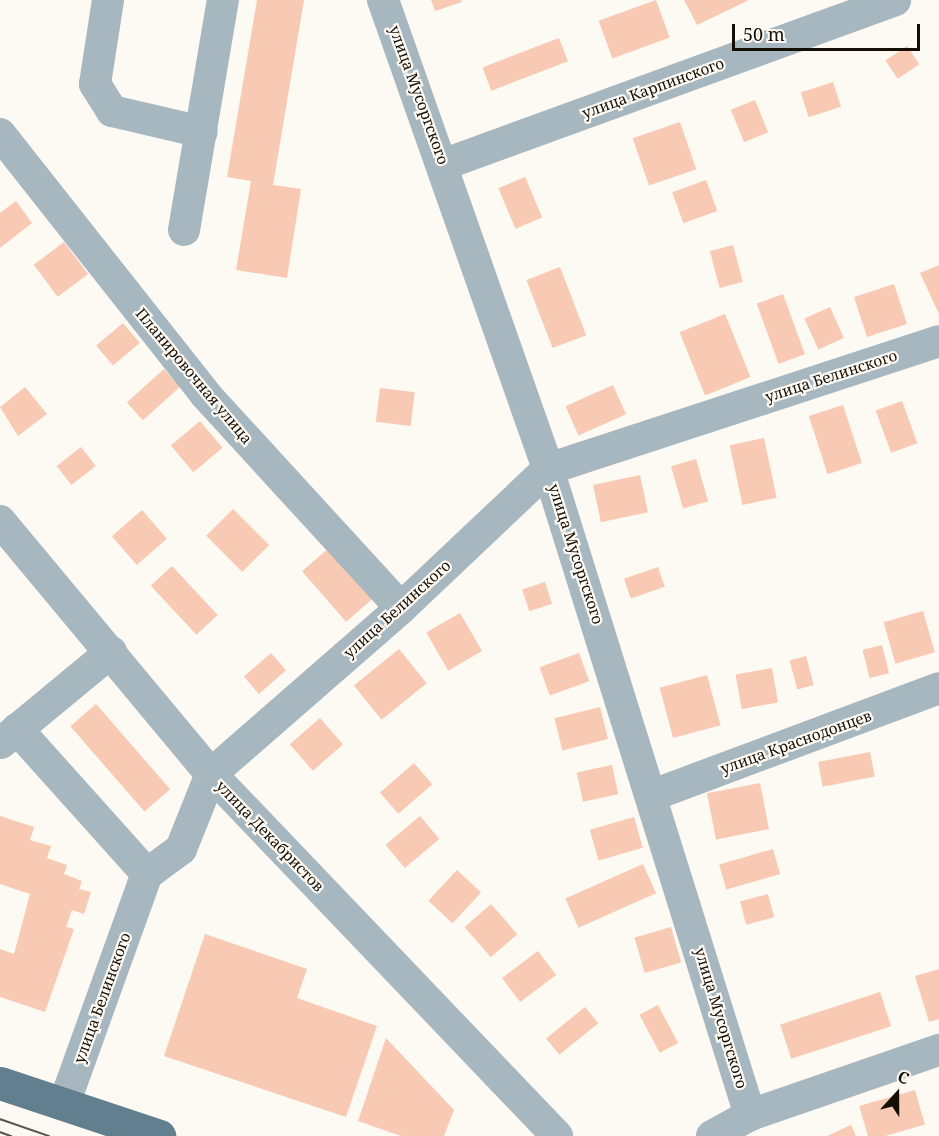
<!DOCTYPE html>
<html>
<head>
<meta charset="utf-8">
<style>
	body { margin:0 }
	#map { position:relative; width:939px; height:1136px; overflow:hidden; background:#fdf9f3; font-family:"Noto Serif",serif }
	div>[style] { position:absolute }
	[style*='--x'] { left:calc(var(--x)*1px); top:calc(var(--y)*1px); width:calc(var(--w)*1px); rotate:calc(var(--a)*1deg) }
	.building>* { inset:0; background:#f9cab3; transform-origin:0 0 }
	.minor>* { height:32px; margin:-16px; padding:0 16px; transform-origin:16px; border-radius:16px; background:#a7b7c0 }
	.major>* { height:33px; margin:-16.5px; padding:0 16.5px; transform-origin:16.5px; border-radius:16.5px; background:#627f8f }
	.tram>* { height:1.5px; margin:-0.75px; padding:0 0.75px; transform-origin:0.75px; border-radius:0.75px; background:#5a544b }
	span { translate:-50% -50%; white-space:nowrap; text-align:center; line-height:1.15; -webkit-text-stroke:4.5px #fdf9f3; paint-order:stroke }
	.street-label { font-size:15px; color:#150e04 }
	.north { position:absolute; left:867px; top:1064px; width:60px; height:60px; -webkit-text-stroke:4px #fdf9f3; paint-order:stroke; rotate:21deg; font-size:16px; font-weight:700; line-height:24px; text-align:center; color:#150e04 }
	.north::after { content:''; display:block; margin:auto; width:21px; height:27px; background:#150e04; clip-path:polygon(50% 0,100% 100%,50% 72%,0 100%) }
	.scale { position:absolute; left:732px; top:24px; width:188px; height:27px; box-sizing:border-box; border:3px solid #150e04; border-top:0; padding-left:8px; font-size:18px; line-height:21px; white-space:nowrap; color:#150e04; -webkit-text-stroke:4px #fdf9f3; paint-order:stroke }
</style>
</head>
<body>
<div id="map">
	<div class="building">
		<div style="clip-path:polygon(257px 0,304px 0,273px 185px,301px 189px,287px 278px,236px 270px,251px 181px,227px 177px)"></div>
		<div style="clip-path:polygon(431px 0,461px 0,462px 2px,435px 11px)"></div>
		<div style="left:656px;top:0;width:40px;height:61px;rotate:70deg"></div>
		<div style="clip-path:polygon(684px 0,749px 0,697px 25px)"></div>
		<div style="left:559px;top:38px;width:25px;height:82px;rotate:69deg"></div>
		<div style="left:907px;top:46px;width:22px;height:26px;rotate:56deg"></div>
		<div style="left:833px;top:82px;width:26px;height:34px;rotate:72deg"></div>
		<div style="left:755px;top:100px;width:35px;height:26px;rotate:68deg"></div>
		<div style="left:680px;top:122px;width:50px;height:50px;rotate:71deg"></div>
		<div style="left:525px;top:177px;width:44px;height:29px;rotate:67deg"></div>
		<div style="left:706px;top:180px;width:33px;height:36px;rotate:70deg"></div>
		<div style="clip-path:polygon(16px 201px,32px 223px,0 248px,0 213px)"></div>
		<div style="left:64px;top:242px;width:40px;height:38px;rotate:53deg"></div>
		<div style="left:733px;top:245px;width:38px;height:24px;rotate:75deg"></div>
		<div style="clip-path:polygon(939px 265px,939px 314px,920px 273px)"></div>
		<div style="left:560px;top:267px;width:73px;height:36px;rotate:69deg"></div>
		<div style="left:894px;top:284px;width:42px;height:42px;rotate:72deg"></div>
		<div style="left:783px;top:294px;width:64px;height:28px;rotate:70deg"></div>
		<div style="left:830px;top:307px;width:34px;height:28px;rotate:66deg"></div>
		<div style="left:725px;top:314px;width:68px;height:49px;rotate:68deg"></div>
		<div style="left:123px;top:323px;width:26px;height:35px;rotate:50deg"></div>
		<div style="left:164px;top:369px;width:24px;height:50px;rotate:48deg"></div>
		<div style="left:613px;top:385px;width:32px;height:52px;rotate:66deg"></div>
		<div style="clip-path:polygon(25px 387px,47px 414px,18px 436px,0 407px)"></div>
		<div style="left:380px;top:388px;width:35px;height:34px;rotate:7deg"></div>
		<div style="left:902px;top:401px;width:45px;height:28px;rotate:70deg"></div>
		<div style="left:843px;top:405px;width:61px;height:36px;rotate:72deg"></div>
		<div style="left:200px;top:421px;width:35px;height:38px;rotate:50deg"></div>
		<div style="left:764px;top:438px;width:61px;height:35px;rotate:78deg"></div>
		<div style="left:81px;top:447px;width:24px;height:31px;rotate:52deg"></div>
		<div style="left:696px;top:459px;width:44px;height:26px;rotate:74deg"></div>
		<div style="left:640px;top:475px;width:38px;height:48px;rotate:78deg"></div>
		<div style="left:233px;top:509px;width:51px;height:38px;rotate:45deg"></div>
		<div style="left:142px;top:510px;width:38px;height:40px;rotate:49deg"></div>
		<div style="left:330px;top:547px;width:67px;height:37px;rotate:49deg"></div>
		<div style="left:172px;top:566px;width:67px;height:29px;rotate:47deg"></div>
		<div style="left:658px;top:567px;width:21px;height:36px;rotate:71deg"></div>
		<div style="left:545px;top:582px;width:23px;height:24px;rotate:72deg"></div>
		<div style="left:923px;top:611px;width:43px;height:41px;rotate:74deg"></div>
		<div style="left:460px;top:613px;width:44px;height:39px;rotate:60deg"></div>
		<div style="left:882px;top:645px;width:29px;height:20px;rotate:76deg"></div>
		<div style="left:399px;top:649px;width:44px;height:58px;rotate:51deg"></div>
		<div style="left:271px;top:653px;width:23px;height:36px;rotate:49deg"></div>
		<div style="left:579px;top:653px;width:30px;height:42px;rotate:70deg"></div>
		<div style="left:806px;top:656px;width:30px;height:17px;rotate:75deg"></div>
		<div style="left:772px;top:668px;width:35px;height:37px;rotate:80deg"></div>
		<div style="left:707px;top:675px;width:52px;height:49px;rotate:75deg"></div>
		<div style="left:96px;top:704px;width:113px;height:34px;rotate:49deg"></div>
		<div style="left:600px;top:707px;width:33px;height:47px;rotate:76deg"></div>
		<div style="left:320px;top:718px;width:35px;height:40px;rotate:49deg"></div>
		<div style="left:870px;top:752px;width:25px;height:53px;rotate:79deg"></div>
		<div style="left:414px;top:763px;width:28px;height:45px;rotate:49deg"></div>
		<div style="left:612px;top:765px;width:30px;height:36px;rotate:78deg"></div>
		<div style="left:760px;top:783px;width:47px;height:54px;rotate:79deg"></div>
		<div style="clip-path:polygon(0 816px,34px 827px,30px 840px,51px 846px,47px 858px,67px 865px,64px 874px,82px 881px,79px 889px,91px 892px,84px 914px,72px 910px,66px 927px,74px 929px,45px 1012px,0 997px,0 949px,14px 954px,30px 894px,0 884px)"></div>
		<div style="left:420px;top:816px;width:30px;height:45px;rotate:50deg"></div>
		<div style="left:634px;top:817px;width:32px;height:46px;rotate:74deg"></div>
		<div style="left:773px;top:849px;width:26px;height:56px;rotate:74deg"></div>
		<div style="left:643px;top:864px;width:32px;height:85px;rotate:66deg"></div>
		<div style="left:457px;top:870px;width:33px;height:42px;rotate:43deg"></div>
		<div style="left:768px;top:894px;width:24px;height:29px;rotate:75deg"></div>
		<div style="left:491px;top:904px;width:40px;height:35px;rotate:49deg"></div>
		<div style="left:671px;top:927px;width:37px;height:38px;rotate:74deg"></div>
		<div style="clip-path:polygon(205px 934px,307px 969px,297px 998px,377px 1026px,346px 1117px,164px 1056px)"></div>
		<div style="left:538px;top:951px;width:30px;height:45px;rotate:53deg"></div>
		<div style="clip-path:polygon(939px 969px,939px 1019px,929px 1022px,915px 976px)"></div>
		<div style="left:880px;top:992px;width:36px;height:105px;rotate:72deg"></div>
		<div style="left:658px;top:1005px;width:43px;height:21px;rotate:62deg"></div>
		<div style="left:585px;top:1007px;width:21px;height:50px;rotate:51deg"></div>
		<div style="clip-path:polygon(386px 1038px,454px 1110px,444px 1136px,401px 1136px,358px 1121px)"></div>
		<div style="left:915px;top:1090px;width:36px;height:58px;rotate:74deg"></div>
		<div style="clip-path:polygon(851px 1125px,856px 1136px,827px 1136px)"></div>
	</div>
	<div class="minor">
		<div style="--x:108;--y:0;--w:85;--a:98.8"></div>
		<div style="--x:95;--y:84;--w:32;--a:58"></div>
		<div style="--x:112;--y:111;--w:92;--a:13.1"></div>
		<div style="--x:383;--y:0;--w:497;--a:70.6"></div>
		<div style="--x:548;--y:469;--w:677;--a:72.64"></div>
		<div style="--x:0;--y:134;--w:331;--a:51.7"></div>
		<div style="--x:205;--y:394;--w:290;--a:47.5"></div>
		<div style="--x:445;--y:164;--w:479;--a:-20"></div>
		<div style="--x:184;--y:230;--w:233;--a:-80.4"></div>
		<div style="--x:0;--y:521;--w:329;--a:50.2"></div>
		<div style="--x:211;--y:774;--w:501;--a:46.29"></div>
		<div style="--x:17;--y:729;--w:195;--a:48.1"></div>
		<div style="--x:1;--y:743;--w:143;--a:-39.6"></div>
		<div style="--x:653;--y:795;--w:305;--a:-20.5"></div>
		<div style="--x:64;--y:1104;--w:245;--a:-70.2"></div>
		<div style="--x:147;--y:874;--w:42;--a:-36.3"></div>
		<div style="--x:181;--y:849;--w:81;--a:-68.2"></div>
		<div style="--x:211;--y:774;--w:252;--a:-41.1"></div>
		<div style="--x:401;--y:608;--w:202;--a:-43.4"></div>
		<div style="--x:548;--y:469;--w:411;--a:-18.1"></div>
		<div style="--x:712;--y:1136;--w:43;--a:-28.9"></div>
		<div style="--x:750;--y:1115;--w:200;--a:-19"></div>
	</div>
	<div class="major">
		<div style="--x:0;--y:1083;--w:168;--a:18.4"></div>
	</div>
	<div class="tram">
		<div style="--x:0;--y:1119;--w:52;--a:19.1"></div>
		<div style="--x:0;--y:1132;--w:12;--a:20"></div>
	</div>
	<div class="street-label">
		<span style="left:653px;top:88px;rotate:-20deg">улица Карпинского</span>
		<span style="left:419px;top:95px;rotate:70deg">улица Мусоргского</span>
		<span style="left:194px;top:376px;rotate:50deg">Планировочная улица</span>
		<span style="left:831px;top:376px;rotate:-18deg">улица Белинского</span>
		<span style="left:576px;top:554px;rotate:72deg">улица Мусоргского</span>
		<span style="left:397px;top:609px;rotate:-42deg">улица Белинского</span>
		<span style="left:796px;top:742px;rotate:-20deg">улица Краснодонцев</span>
		<span style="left:270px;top:836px;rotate:46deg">улица Декабристов</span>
		<span style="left:102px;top:998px;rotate:-70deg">улица Белинского</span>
		<span style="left:721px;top:1018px;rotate:73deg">улица Мусоргского</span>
	</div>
	<div class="north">С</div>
	<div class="scale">50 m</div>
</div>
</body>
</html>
